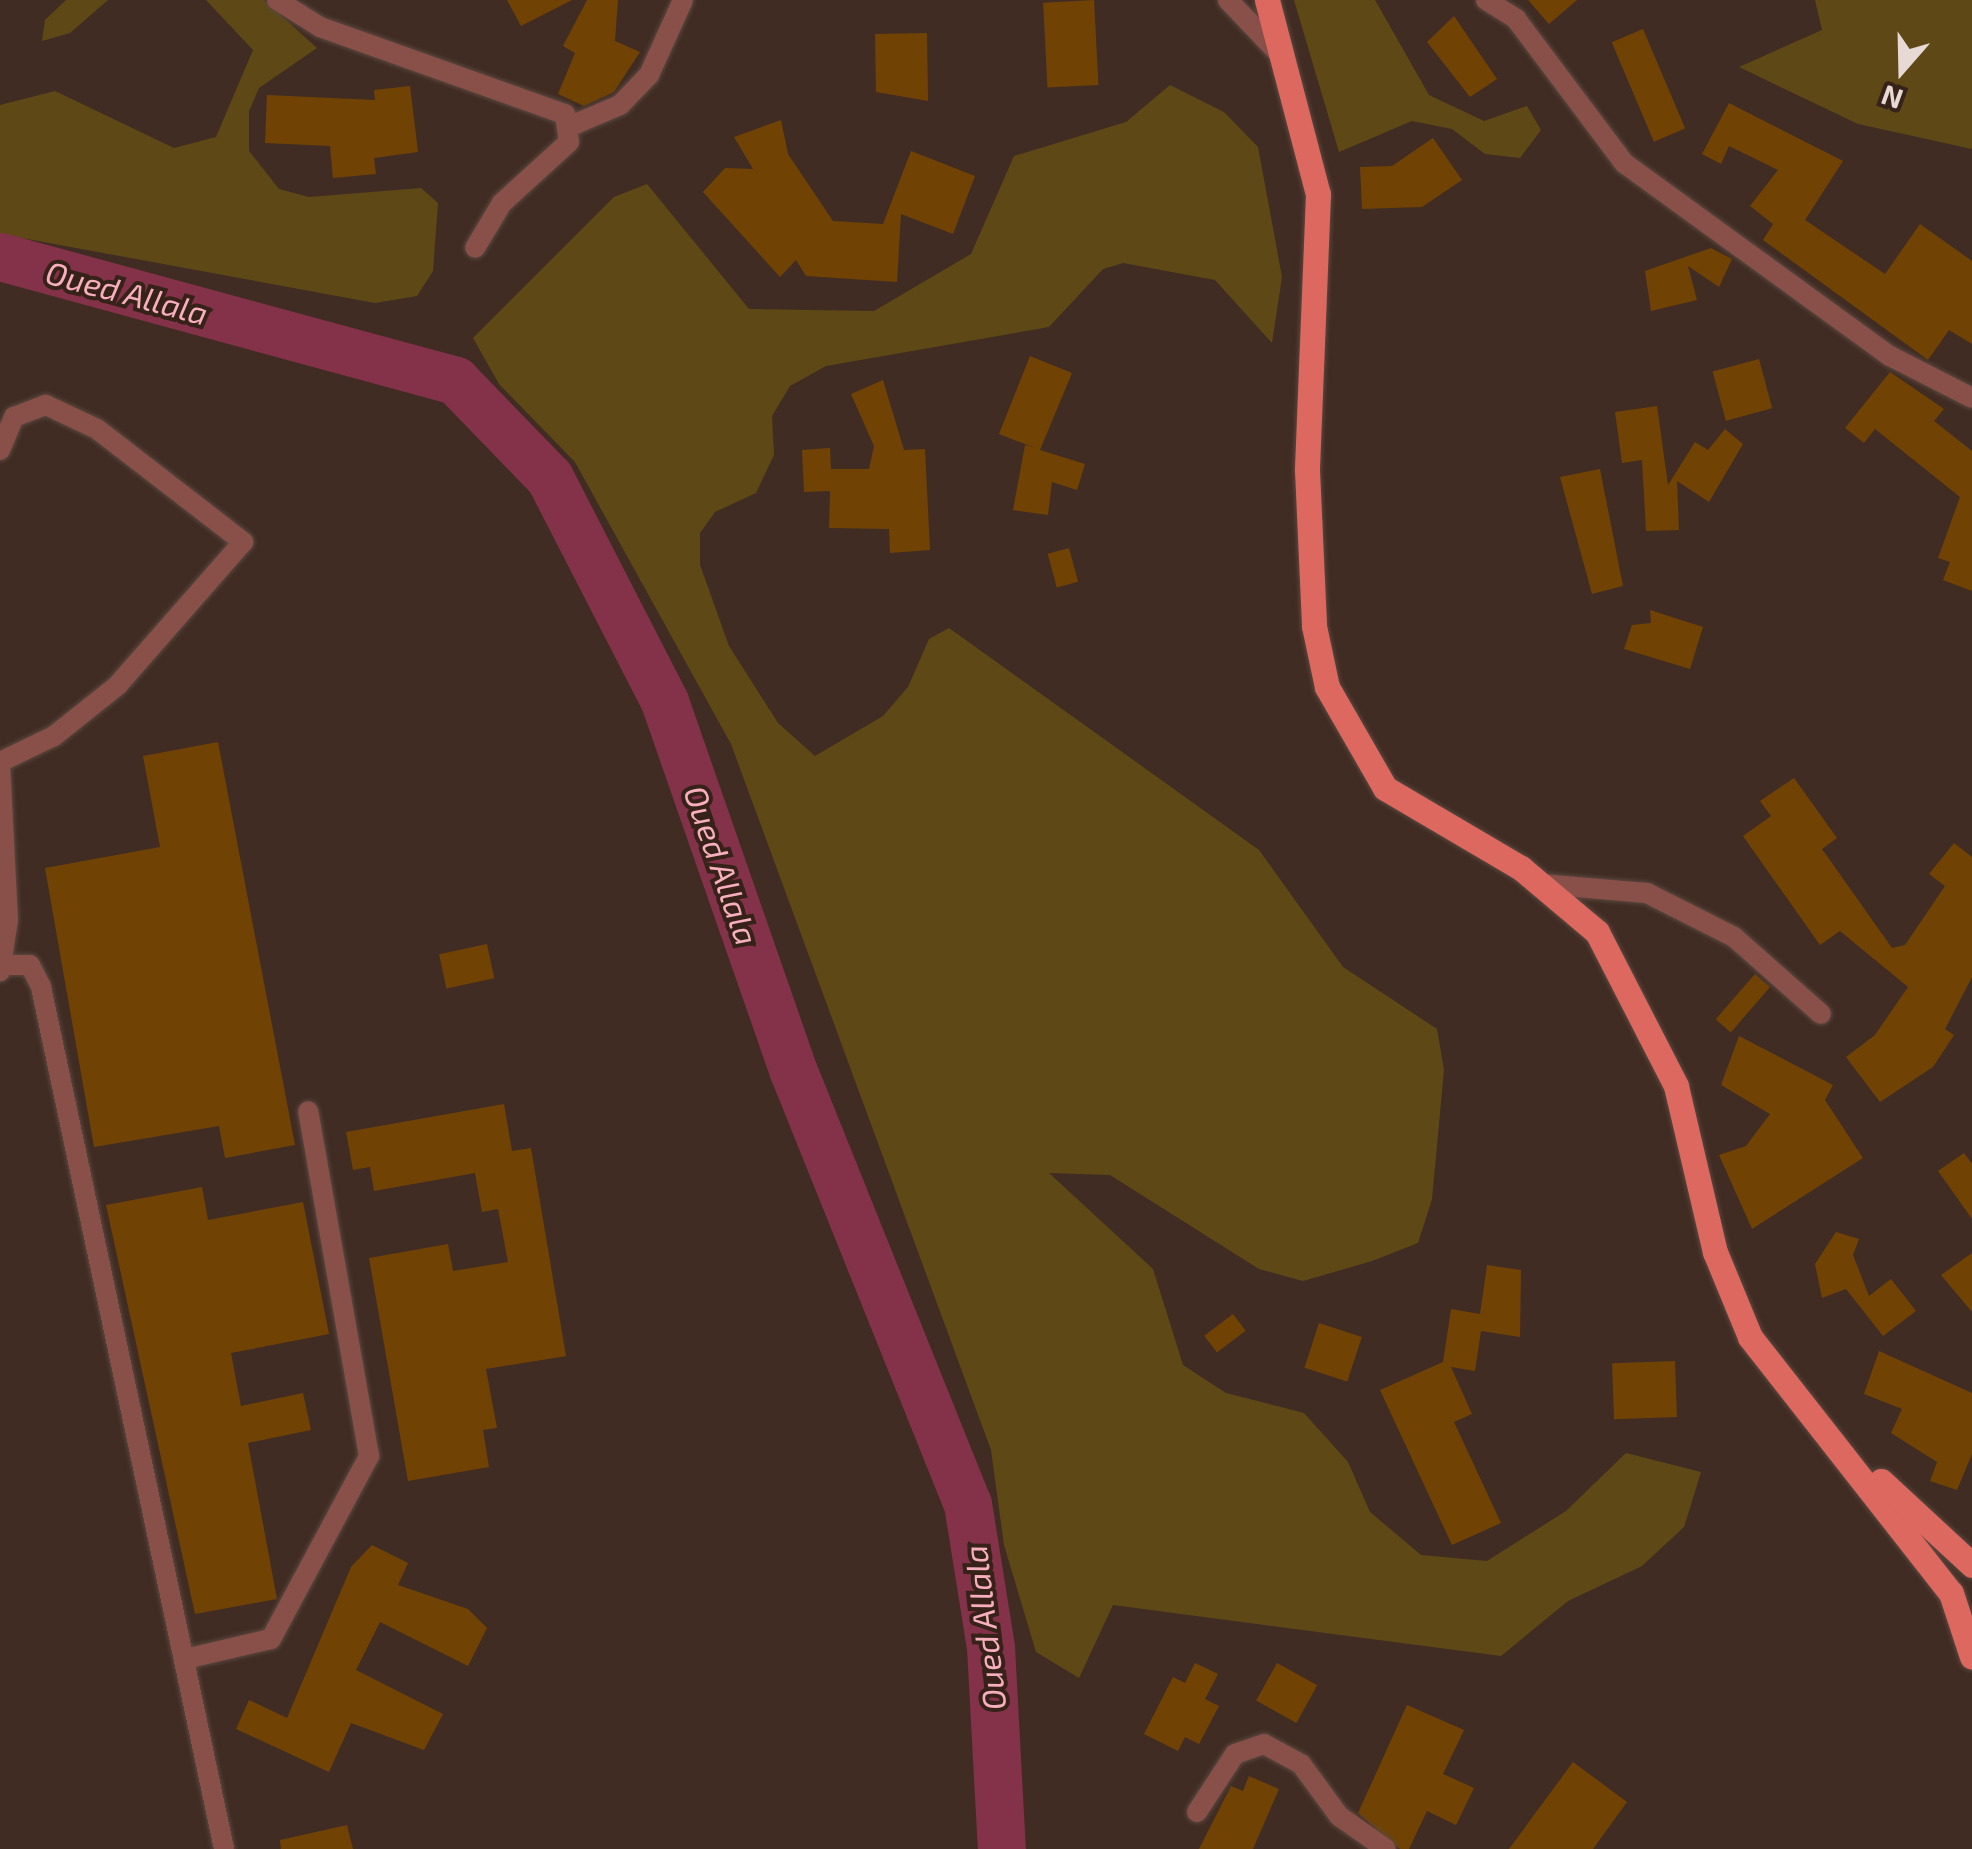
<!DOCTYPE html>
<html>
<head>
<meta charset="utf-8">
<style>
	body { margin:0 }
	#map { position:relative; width:1972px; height:1849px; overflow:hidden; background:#402c23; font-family:"Exo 2",sans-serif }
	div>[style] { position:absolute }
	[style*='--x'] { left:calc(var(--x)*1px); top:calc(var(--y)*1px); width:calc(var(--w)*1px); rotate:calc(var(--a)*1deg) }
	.green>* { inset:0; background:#5e4916 }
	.river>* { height:48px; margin:-24px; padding:0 24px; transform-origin:24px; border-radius:24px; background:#843249 }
	.building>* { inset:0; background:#704305; transform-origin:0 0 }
	.roads { filter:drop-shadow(0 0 2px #5b483f) drop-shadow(0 0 2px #5b483f) }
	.street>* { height:20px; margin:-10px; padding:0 10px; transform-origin:10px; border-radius:10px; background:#89504a }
	.primary>* { height:25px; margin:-12.5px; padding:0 12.5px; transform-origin:12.5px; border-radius:12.5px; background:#dd6860 }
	span { translate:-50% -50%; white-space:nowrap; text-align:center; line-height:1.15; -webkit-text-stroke:8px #362219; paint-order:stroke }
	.water-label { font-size:32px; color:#f7aebd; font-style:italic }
	.north { position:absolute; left:1852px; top:20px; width:100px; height:100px; -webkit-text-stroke:8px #362219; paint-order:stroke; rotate:200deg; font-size:28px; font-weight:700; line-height:40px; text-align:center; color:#e7dad4 }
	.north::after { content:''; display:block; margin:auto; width:35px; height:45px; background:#e7dad4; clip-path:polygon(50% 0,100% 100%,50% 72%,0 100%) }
</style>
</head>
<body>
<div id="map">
	<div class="green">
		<div style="clip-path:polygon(66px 0,108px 0,70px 33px,42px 41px,45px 20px)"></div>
		<div style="clip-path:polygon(206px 0,264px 0,317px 48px,259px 88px,249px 111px,249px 151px,279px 189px,309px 197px,421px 188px,438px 203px,433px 271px,417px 296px,375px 303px,0 234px,0 105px,55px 91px,174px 148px,216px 137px,253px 50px)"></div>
		<div style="clip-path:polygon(1294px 0,1375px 0,1429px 95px,1484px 121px,1527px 106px,1541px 130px,1520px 158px,1485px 154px,1452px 129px,1412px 121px,1339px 152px)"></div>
		<div style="clip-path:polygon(1815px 0,1972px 0,1972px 149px,1858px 124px,1739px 67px,1822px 30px)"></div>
		<div style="clip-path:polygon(1170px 85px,1224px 112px,1258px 147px,1282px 277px,1272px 343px,1215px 280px,1123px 263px,1103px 269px,1049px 327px,826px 366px,790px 386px,772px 416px,774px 455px,756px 493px,715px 512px,700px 533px,700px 565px,729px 646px,778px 723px,815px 756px,883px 716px,908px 687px,929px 639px,949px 628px,1259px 850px,1343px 967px,1437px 1029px,1444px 1070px,1432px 1199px,1418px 1243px,1372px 1261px,1303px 1281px,1259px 1269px,1110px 1175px,1049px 1173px,1153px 1269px,1183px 1365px,1226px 1393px,1304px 1413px,1348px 1462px,1370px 1512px,1421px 1555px,1487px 1561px,1566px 1511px,1626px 1453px,1701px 1472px,1684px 1527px,1642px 1566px,1568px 1601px,1501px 1656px,1113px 1605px,1079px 1678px,1036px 1652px,1004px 1545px,991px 1450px,731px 744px,575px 462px,499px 384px,473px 338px,614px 197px,647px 184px,749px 309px,874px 311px,971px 254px,1014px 156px,1126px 122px)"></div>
	</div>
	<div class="river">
		<div style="--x:0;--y:257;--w:473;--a:15.2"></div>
		<div style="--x:456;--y:381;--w:135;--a:45.9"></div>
		<div style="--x:550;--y:478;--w:252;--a:62.8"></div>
		<div style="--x:665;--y:702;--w:392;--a:70.8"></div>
		<div style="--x:794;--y:1072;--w:466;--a:68.1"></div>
		<div style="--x:968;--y:1504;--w:146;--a:80.9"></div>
		<div style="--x:991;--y:1648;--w:201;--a:86.9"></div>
	</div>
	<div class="building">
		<div style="clip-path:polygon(507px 0,572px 0,521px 26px)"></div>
		<div style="clip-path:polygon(587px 0,618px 0,615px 41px,640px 52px,614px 92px,584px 106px,558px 94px,575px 53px,563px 46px)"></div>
		<div style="left:1094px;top:0;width:85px;height:51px;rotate:87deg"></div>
		<div style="clip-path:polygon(1528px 0,1577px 0,1549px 24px)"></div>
		<div style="clip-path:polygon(1454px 16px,1497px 79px,1470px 97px,1427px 42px)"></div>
		<div style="left:1643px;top:29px;width:108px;height:34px;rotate:67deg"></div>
		<div style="clip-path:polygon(927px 33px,928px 101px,876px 92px,875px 34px)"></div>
		<div style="clip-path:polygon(410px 86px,418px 152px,374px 158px,376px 174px,333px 178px,330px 146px,265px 143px,267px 95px,375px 100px,374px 90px)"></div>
		<div style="clip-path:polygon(1729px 103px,1843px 161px,1805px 220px,1885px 274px,1920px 224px,1972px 261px,1972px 344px,1949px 330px,1928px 360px,1763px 240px,1773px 224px,1750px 206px,1778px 170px,1729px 146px,1721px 164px,1702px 154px)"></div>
		<div style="clip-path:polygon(781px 120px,788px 154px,833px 221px,883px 224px,911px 151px,975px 176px,953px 234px,901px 214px,897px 282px,806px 276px,796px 260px,780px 277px,703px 192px,725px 168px,753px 169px,734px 137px)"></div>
		<div style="clip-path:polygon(1433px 138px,1462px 180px,1422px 207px,1362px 209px,1360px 167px,1392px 166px)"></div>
		<div style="clip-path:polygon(1711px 248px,1732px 259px,1719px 287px,1688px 266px,1697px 300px,1651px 311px,1645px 271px)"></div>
		<div style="clip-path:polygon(1030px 356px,1072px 373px,1040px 450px,1085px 464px,1077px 490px,1052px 482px,1048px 515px,1013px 510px,1025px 445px,1035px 448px,999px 434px)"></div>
		<div style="left:1759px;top:359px;width:51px;height:48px;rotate:75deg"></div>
		<div style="clip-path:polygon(1890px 372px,1944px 409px,1934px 421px,1972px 451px,1972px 591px,1943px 580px,1950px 562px,1938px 558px,1960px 497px,1875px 429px,1864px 443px,1845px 428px)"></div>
		<div style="clip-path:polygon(883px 380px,904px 450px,925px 449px,930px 550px,890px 553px,889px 529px,829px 528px,830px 491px,804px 492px,802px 450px,830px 448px,831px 469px,869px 469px,874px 446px,851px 394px)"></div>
		<div style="clip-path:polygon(1657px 406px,1668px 485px,1695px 442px,1708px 450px,1725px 429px,1743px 444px,1709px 502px,1677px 481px,1679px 530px,1646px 531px,1642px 460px,1622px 463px,1615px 412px)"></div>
		<div style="clip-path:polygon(1600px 469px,1623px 586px,1592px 594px,1560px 477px)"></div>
		<div style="left:1069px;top:548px;width:35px;height:22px;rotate:75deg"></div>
		<div style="clip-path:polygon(1650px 610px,1703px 627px,1690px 669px,1624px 649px,1632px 625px,1651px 623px)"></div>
		<div style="clip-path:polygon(218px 742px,295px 1145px,225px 1158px,219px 1126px,94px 1147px,45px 868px,160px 847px,143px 756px)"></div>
		<div style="clip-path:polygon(1794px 778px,1837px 838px,1822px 849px,1892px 948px,1905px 945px,1945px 886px,1929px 874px,1954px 843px,1972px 857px,1972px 977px,1945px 1029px,1954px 1035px,1933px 1067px,1880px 1102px,1846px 1057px,1875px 1035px,1908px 987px,1840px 931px,1820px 945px,1743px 836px,1771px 816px,1760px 801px)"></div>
		<div style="left:487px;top:944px;width:35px;height:49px;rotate:78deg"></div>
		<div style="left:1755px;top:974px;width:20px;height:60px;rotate:41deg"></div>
		<div style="clip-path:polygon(1739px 1036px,1833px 1085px,1825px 1100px,1863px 1158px,1752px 1229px,1719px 1155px,1746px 1146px,1770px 1114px,1721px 1085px)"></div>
		<div style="clip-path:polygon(504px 1104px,512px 1151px,531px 1148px,566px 1356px,486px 1369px,497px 1428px,483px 1430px,489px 1467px,408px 1481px,369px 1258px,448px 1244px,453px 1271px,508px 1262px,498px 1209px,482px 1212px,475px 1173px,374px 1191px,370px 1167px,353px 1170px,346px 1132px)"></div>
		<div style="clip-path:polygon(1964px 1153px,1972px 1164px,1972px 1219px,1938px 1171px)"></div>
		<div style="clip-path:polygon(202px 1187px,208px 1220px,303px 1202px,329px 1334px,231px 1353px,241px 1406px,303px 1393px,311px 1430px,248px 1443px,277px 1599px,195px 1614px,106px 1205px)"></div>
		<div style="clip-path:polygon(1836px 1232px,1859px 1239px,1853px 1255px,1869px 1296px,1891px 1279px,1916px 1311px,1883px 1336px,1846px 1289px,1822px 1298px,1815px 1264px)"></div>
		<div style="clip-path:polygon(1972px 1253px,1972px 1312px,1941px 1275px)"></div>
		<div style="clip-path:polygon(1487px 1265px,1521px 1270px,1520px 1337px,1481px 1331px,1475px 1371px,1451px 1367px,1472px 1414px,1454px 1422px,1501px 1523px,1452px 1545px,1380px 1390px,1443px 1362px,1451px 1309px,1480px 1314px)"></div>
		<div style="left:1233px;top:1314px;width:21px;height:36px;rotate:53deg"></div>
		<div style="left:1319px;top:1323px;width:45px;height:47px;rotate:18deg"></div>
		<div style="clip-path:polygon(1879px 1351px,1972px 1393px,1972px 1454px,1957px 1490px,1930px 1481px,1937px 1462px,1891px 1433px,1902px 1409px,1864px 1394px)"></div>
		<div style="left:1675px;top:1361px;width:56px;height:63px;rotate:88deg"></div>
		<div style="clip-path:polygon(372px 1545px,408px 1563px,398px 1585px,468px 1609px,487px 1628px,468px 1666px,380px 1622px,356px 1670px,443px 1714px,424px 1750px,351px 1723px,329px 1772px,236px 1729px,249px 1700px,287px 1718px,351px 1567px)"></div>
		<div style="clip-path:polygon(1195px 1663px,1218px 1674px,1205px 1699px,1219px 1706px,1199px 1744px,1185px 1737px,1178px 1751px,1144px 1734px,1173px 1677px,1185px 1683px)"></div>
		<div style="left:1277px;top:1663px;width:46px;height:43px;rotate:29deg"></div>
		<div style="clip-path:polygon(1407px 1705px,1464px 1730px,1443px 1774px,1474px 1788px,1456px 1825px,1427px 1811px,1409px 1849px,1400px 1849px,1358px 1813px)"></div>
		<div style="clip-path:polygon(1573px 1762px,1627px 1802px,1593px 1849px,1509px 1849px)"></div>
		<div style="clip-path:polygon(1249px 1776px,1279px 1789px,1253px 1849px,1199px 1849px,1231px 1786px,1243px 1791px)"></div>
		<div style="clip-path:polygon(347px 1825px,353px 1849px,281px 1849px,280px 1840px)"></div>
	</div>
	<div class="roads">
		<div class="street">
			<div style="--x:277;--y:0;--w:51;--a:32.1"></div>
			<div style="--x:320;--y:27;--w:260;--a:19.6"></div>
			<div style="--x:565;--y:114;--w:28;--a:82"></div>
			<div style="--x:569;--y:142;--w:91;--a:137.7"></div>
			<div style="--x:502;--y:203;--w:52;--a:121"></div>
			<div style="--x:1228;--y:0;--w:83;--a:46.5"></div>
			<div style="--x:1486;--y:0;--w:36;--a:32"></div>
			<div style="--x:1516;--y:19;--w:180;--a:53.1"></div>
			<div style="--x:1624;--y:163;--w:329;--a:36"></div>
			<div style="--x:1890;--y:356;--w:92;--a:27.1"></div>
			<div style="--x:573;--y:125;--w:51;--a:-23.1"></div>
			<div style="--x:620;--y:105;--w:42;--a:-46"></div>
			<div style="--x:649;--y:75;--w:82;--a:-65.6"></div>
			<div style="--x:0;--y:450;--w:36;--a:-67"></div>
			<div style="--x:14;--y:417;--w:34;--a:-21"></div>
			<div style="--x:46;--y:405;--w:56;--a:25.2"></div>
			<div style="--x:97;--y:429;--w:185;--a:37.7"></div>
			<div style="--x:243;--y:542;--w:190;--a:131.2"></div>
			<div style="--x:118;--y:685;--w:82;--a:141.4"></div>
			<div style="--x:54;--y:736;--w:60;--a:154.3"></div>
			<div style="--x:0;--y:762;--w:158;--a:87.1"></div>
			<div style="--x:8;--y:920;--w:52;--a:98.9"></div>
			<div style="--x:1541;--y:884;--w:106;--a:4.9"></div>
			<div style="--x:1647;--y:893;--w:97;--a:26.8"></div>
			<div style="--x:1734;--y:937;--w:116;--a:41.5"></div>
			<div style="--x:3;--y:965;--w:27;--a:0"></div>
			<div style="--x:30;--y:965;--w:25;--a:63"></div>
			<div style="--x:41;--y:987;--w:881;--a:78.01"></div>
			<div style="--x:185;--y:1659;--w:88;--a:-13.1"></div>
			<div style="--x:271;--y:1639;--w:208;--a:-61.8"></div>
			<div style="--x:369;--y:1456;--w:350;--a:-100"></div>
			<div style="--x:1197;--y:1812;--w:69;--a:-56.8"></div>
			<div style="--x:1235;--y:1754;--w:31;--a:-19"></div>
			<div style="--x:1264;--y:1744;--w:42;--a:28.4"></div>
			<div style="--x:1301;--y:1764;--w:64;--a:53.8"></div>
			<div style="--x:1339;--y:1816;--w:57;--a:35.1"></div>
		</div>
		<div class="primary">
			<div style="--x:1267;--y:0;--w:201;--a:75.3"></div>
			<div style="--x:1318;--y:194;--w:276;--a:92.3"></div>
			<div style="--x:1307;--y:470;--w:156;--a:87.4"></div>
			<div style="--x:1314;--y:626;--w:62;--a:78"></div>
			<div style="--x:1327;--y:687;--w:116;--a:60.1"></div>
			<div style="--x:1385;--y:788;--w:158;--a:30.5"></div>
			<div style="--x:1521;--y:868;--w:99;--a:40.1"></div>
			<div style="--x:1597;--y:932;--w:173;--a:62.8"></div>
			<div style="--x:1676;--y:1086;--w:171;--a:76.8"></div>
			<div style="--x:1715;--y:1252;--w:92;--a:67.6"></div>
			<div style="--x:1750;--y:1337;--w:325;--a:51.9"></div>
			<div style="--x:1951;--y:1593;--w:67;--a:71.8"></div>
			<div style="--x:1881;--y:1481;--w:124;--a:42.7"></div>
		</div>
	</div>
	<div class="water-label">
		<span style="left:127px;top:292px;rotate:15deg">Oued Allala</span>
		<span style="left:722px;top:865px;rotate:71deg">Oued Allala</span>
		<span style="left:984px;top:1628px;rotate:-97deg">Oued Allala</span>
	</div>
	<div class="north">N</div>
</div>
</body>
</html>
